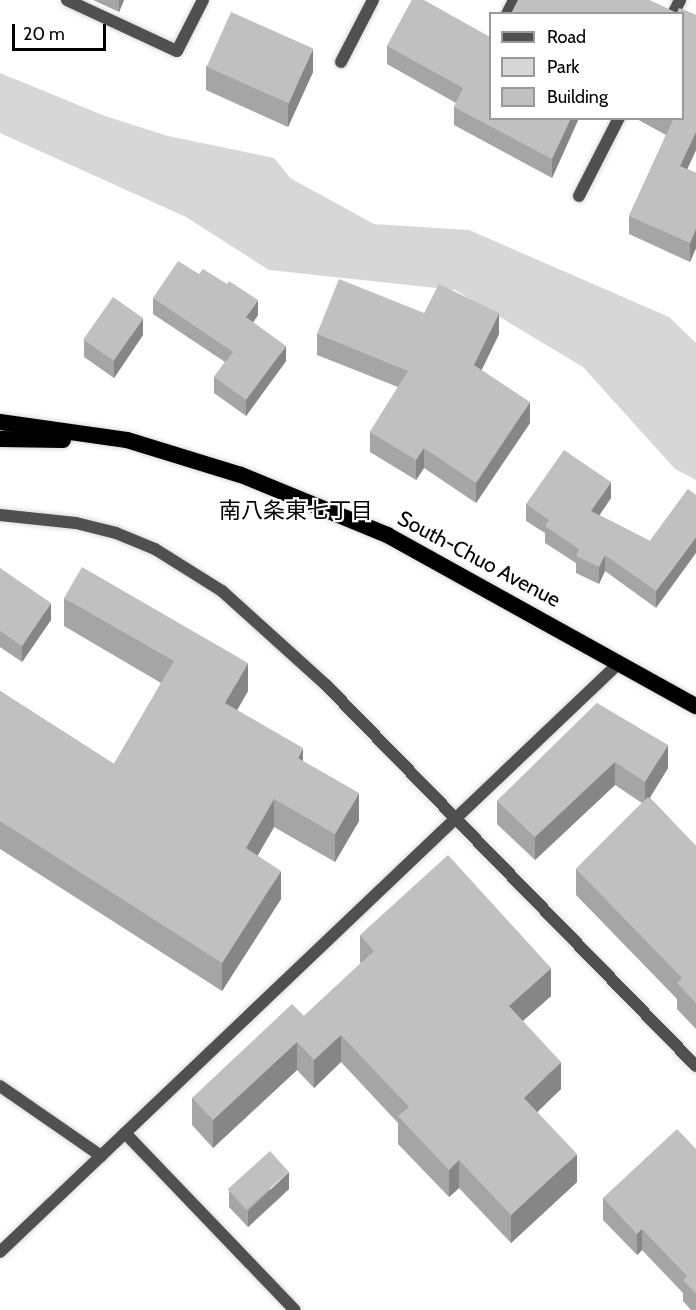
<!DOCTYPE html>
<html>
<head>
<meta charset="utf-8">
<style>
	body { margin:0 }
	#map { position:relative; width:696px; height:1310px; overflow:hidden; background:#fff; font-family:Cabin,"Noto Sans JP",sans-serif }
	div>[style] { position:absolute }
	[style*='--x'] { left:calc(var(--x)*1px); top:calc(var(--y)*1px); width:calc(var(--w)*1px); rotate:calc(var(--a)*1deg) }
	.green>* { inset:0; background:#d7d7d7 }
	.roads { filter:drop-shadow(0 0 2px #dbdbdb) drop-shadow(0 0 2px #dbdbdb) }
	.minor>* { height:12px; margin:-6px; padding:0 6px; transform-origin:6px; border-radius:6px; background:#505050 }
	.tertiary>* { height:12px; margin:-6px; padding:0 6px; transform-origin:6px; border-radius:6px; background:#505050 }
	.trunk>* { height:16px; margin:-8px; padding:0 8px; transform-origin:8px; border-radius:8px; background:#000 }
	.wall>* { inset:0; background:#a5a5a5 }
	.shaded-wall>* { inset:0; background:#868686 }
	.building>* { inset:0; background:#c0c0c0; transform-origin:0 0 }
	span { translate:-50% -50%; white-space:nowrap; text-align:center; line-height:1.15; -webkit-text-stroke:4.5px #fff; paint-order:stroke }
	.street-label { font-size:21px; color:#000 }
	.neighbourhood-label { font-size:22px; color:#000 }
	.legend { position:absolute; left:489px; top:12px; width:195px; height:108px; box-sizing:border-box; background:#fff; border:2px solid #999; margin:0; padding:8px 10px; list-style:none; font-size:18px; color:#000 }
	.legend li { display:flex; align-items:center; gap:12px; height:30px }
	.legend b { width:30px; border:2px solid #999 }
	.scale { position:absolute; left:12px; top:24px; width:94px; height:27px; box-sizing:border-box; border:3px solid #000; border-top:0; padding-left:8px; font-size:18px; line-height:21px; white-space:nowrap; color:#000; -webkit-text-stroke:4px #fff; paint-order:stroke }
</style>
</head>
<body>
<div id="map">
	<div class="green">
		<div style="clip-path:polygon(0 73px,105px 116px,168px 136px,274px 158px,290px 178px,374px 224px,469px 230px,669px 317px,696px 343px,696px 480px,675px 469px,583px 367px,455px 290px,269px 270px,186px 217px,0 133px)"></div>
	</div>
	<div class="roads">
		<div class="minor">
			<div style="--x:67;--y:0;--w:121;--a:24.9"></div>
			<div style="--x:177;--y:51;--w:57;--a:-63"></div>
			<div style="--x:507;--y:14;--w:16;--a:-63"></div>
			<div style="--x:673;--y:14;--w:16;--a:-63"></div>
			<div style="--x:341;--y:62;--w:70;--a:-62.7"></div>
			<div style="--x:579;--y:196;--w:88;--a:-62.9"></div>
			<div style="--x:0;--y:1086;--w:123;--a:34.7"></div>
			<div style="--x:125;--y:1133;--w:245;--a:46.2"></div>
			<div style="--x:0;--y:1252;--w:854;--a:-43.58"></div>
		</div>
		<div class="tertiary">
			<div style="--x:0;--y:515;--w:76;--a:6"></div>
			<div style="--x:76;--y:523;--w:41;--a:14"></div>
			<div style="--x:116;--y:533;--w:42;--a:22.3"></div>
			<div style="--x:155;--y:549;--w:79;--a:32.1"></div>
			<div style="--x:222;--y:591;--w:140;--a:42.1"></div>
			<div style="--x:326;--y:685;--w:531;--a:45.84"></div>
		</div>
		<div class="trunk">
			<div style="--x:0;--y:422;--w:128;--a:8.1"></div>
			<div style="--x:127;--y:440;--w:119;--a:17.1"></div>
			<div style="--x:241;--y:475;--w:158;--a:22.3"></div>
			<div style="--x:387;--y:535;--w:353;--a:29"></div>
			<div style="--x:0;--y:439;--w:63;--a:0.9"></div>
		</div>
	</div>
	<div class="wall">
		<div style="clip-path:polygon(93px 0,124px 0,119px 12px)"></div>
		<div style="clip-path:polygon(412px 0,579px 118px,552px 178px,454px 125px,454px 107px,456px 103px,387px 64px,387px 46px)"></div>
		<div style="clip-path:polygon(518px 0,649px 0,677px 13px,679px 8px,696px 15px,696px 150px,687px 169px,696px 173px,696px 248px,690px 262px,629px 234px,629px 216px,666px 135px,635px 118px,682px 118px,682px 14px,511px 14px)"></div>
		<div style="clip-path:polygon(206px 66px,313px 72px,288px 127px,206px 90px)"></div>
		<div style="clip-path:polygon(153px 298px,258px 315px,253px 322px,286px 361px,246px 416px,214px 393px,214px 377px,225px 362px,153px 314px)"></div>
		<div style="clip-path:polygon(424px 313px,499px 334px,481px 370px,530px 423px,476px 503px,424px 468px,416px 480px,370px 452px,370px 432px,398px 387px,317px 355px,317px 334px)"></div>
		<div style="clip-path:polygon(143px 335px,114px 378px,84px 357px,84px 340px)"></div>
		<div style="clip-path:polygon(688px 489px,656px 608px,605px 571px,599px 584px,576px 573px,576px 563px,545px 543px,545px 533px,526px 521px,526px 504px,611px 498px,599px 515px,650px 541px)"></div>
		<div style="clip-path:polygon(0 568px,51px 620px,22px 662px,0 647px)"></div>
		<div style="clip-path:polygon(64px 598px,248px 691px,237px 710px,303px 761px,359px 821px,335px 862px,274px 827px,257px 856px,281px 899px,222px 991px,0 849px,0 691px,114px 764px,161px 683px,64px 626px)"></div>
		<div style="clip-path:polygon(597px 703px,668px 768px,650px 798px,696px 846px,696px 1029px,677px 1009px,677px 999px,576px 895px,576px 869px,642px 803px,615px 785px,535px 860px,497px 824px,497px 801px)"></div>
		<div style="clip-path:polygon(360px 935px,551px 996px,523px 1021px,561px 1089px,537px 1112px,577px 1182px,511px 1243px,459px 1188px,449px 1197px,398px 1144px,398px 1123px,341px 1062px,314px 1088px,297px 1070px,213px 1148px,192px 1125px,192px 1098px,304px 1016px,361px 963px,360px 962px)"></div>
		<div style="clip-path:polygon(696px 1149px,696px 1310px,691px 1310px,683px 1301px,683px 1293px,642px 1250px,637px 1255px,603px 1220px,603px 1198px)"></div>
		<div style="clip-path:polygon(289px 1189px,248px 1227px,229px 1207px,229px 1190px)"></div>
	</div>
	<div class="shaded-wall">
		<div style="clip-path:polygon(119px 0,124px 0,119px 12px)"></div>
		<div style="clip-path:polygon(313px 49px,313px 72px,288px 127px,288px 103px)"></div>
		<div style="clip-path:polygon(571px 118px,579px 118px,552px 178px,552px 159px)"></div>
		<div style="clip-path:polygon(696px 132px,696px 150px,680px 185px,680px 166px)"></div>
		<div style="clip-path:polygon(696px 229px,696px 248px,690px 262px,690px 243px)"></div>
		<div style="clip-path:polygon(258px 300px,258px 315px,246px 333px,246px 317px)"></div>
		<div style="clip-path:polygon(499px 313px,499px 334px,474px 386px,474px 365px)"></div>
		<div style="clip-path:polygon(143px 318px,143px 335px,114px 378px,114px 361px)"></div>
		<div style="clip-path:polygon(286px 346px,286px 361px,246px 416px,246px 400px)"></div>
		<div style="clip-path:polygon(530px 402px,530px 423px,476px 503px,476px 483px)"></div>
		<div style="clip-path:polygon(424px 448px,424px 468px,416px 480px,416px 460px)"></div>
		<div style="clip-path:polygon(611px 482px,611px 498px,591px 528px,591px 511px)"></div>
		<div style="clip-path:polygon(696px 537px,696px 553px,656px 608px,656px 591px)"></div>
		<div style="clip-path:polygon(605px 555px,605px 571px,599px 584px,599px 567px)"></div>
		<div style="clip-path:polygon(51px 603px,51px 620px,22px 662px,22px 646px)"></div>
		<div style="clip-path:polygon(248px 663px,248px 691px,225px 731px,225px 703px)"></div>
		<div style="clip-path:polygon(668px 745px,668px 768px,645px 805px,645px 782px)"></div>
		<div style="clip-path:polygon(303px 748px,303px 776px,298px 758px)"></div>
		<div style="clip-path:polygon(615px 762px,615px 785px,535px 860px,535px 837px)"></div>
		<div style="clip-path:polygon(359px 793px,359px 821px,335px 862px,335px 834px)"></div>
		<div style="clip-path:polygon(274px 799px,274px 827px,246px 876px,246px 848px)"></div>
		<div style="clip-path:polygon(281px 871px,281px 899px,222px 991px,222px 963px)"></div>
		<div style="clip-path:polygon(551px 968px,551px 996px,509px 1033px,509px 1006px)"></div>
		<div style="clip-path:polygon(341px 1035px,341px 1062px,314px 1088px,314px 1060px)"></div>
		<div style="clip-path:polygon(297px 1042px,297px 1070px,213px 1148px,213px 1120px)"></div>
		<div style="clip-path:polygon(561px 1062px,561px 1089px,524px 1125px,524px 1098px)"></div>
		<div style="clip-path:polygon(577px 1154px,577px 1182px,511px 1243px,511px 1215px)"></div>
		<div style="clip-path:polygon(459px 1160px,459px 1188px,449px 1197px,449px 1170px)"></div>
		<div style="clip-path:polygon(289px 1172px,289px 1189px,248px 1227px,248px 1211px)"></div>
		<div style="clip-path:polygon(642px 1229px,642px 1250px,637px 1255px,637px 1234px)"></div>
	</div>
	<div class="building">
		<div style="clip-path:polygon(412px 0,424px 0,490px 37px,490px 118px,571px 118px,552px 159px,454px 107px,463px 88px,387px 46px)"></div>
		<div style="clip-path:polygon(518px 0,649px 0,677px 13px,679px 8px,696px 15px,696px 132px,680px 166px,696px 173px,696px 229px,690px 243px,629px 216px,673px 120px,671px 118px,682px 118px,682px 14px,511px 14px)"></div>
		<div style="left:231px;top:12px;width:90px;height:60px;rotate:24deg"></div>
		<div style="clip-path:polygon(178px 261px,199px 274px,203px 269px,227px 284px,229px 281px,258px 300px,246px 317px,286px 346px,246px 400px,214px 377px,233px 352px,153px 298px)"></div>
		<div style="clip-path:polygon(339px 279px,424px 313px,439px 284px,499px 313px,474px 365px,530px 402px,476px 483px,424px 448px,416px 460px,370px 432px,408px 371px,317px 334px)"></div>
		<div style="left:113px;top:297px;width:37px;height:52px;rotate:35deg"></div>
		<div style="clip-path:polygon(564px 450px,611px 482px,591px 511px,650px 541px,688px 489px,696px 495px,696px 537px,656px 591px,605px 555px,599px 567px,576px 556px,579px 549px,545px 526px,549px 520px,526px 504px)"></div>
		<div style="clip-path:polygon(82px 567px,248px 663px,225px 703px,303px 748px,298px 758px,359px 793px,335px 834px,274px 799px,246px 848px,281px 871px,222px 963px,0 821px,0 691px,114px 764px,174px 661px,64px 598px)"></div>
		<div style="clip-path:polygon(0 568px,51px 603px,22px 646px,0 631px)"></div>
		<div style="clip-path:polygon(597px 703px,668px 745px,645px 782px,615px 762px,535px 837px,497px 801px)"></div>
		<div style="clip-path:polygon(648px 797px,696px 846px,696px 1003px,677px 983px,682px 978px,576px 869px)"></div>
		<div style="clip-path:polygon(448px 855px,551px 968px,509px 1006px,561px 1062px,524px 1098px,577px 1154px,511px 1215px,459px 1160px,449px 1170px,398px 1116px,409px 1107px,341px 1035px,314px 1060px,297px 1042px,213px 1120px,192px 1098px,292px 1004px,304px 1016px,374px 951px,360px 935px)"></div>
		<div style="clip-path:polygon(677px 1129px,696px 1149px,696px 1294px,683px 1280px,687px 1276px,642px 1229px,637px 1234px,603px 1198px)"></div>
		<div style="left:270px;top:1151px;width:28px;height:57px;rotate:48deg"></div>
	</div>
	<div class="street-label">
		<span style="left:479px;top:559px;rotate:28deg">South-Chuo Avenue</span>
	</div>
	<div class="neighbourhood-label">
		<span style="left:296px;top:511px">南八条東七丁目</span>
	</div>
	<ul class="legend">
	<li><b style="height:8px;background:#505050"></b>Road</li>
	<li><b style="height:16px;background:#d7d7d7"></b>Park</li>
	<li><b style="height:16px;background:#c0c0c0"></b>Building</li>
	</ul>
	<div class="scale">20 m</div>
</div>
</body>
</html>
